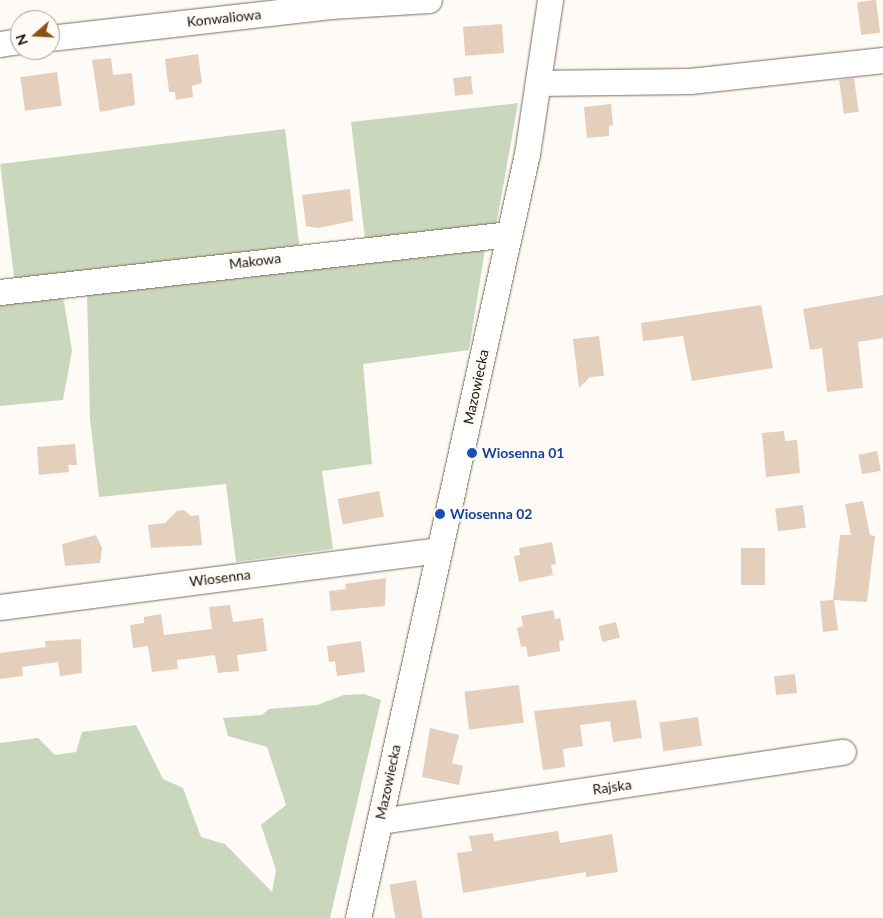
<!DOCTYPE html>
<html>
<head>
<meta charset="utf-8">
<style>
	body { margin:0 }
	#map { position:relative; width:883px; height:918px; overflow:hidden; background:#fefaf6; font-family:Lato,sans-serif }
	div>[style] { position:absolute }
	[style*='--x'] { left:calc(var(--x)*1px); top:calc(var(--y)*1px); width:calc(var(--w)*1px); rotate:calc(var(--a)*1deg) }
	.green>* { inset:0; background:#c9d8bc; transform-origin:0 0 }
	.building>* { inset:0; background:#e4cfbc; transform-origin:0 0 }
	.roads { filter:drop-shadow(0 0 1px #7e6c5a) drop-shadow(0 0 1px #7e6c5a) }
	.minor>* { height:25px; margin:-12.5px; padding:0 12.5px; transform-origin:12.5px; border-radius:12.5px; background:#fff }
	.dots>* { width:14px; height:14px; translate:-50% -50%; box-sizing:border-box; border:2px solid #fefaf6; border-radius:50% }
	span { translate:-50% -50%; white-space:nowrap; text-align:center; line-height:1.15; -webkit-text-stroke:5px #fefaf6; paint-order:stroke }
	.street-label { font-size:14px; color:#1a130c }
	.transit-label { font-size:14px; color:#164399; font-weight:700 }
	.left { translate:0 -50%; text-align:left }
	.north { position:absolute; left:10px; top:10px; width:50px; height:50px; box-sizing:border-box; background:#fefaf6; border:1px solid #a39e98; border-radius:50%; rotate:251deg; font-size:14px; font-weight:700; line-height:20px; text-align:center; color:#1a130c }
	.north::after { content:''; display:block; margin:auto; width:18px; height:22px; background:#8c5010; clip-path:polygon(50% 0,100% 100%,50% 72%,0 100%) }
</style>
</head>
<body>
<div id="map">
	<div class="green">
		<div style="clip-path:polygon(518px 103px,496px 226px,365px 239px,351px 122px)"></div>
		<div style="left:285px;top:129px;width:119px;height:287px;rotate:83deg"></div>
		<div style="clip-path:polygon(485px 249px,469px 350px,363px 364px,372px 464px,322px 471px,333px 549px,236px 562px,226px 484px,99px 497px,90px 419px,87px 293px)"></div>
		<div style="clip-path:polygon(63px 296px,72px 351px,63px 400px,0 406px,0 303px)"></div>
		<div style="clip-path:polygon(364px 694px,381px 700px,330px 918px,0 918px,0 743px,38px 738px,55px 755px,76px 752px,82px 732px,136px 725px,163px 779px,183px 788px,201px 837px,225px 844px,272px 892px,276px 870px,261px 825px,286px 805px,267px 747px,228px 736px,223px 718px,262px 715px,269px 709px,317px 705px,344px 695px)"></div>
	</div>
	<div class="building">
		<div style="left:876px;top:0;width:33px;height:19px;rotate:83deg"></div>
		<div style="left:502px;top:24px;width:29px;height:39px;rotate:86deg"></div>
		<div style="clip-path:polygon(198px 54px,202px 83px,192px 86px,193px 97px,176px 100px,175px 92px,169px 92px,165px 59px)"></div>
		<div style="clip-path:polygon(111px 58px,113px 75px,132px 73px,135px 105px,100px 112px,92px 60px)"></div>
		<div style="left:57px;top:72px;width:34px;height:37px;rotate:82deg"></div>
		<div style="left:471px;top:76px;width:18px;height:18px;rotate:84deg"></div>
		<div style="left:854px;top:78px;width:34px;height:15px;rotate:82deg"></div>
		<div style="clip-path:polygon(611px 104px,613px 125px,609px 126px,609px 136px,587px 138px,584px 107px)"></div>
		<div style="clip-path:polygon(350px 189px,353px 221px,318px 228px,306px 226px,302px 195px)"></div>
		<div style="clip-path:polygon(883px 295px,883px 338px,858px 342px,863px 388px,827px 392px,822px 348px,810px 350px,803px 309px)"></div>
		<div style="clip-path:polygon(761px 305px,773px 368px,692px 381px,683px 336px,643px 341px,641px 323px)"></div>
		<div style="clip-path:polygon(599px 336px,604px 376px,590px 377px,579px 388px,573px 339px)"></div>
		<div style="clip-path:polygon(784px 431px,785px 441px,797px 440px,800px 473px,766px 477px,762px 433px)"></div>
		<div style="clip-path:polygon(75px 444px,77px 465px,68px 465px,69px 472px,39px 475px,37px 447px)"></div>
		<div style="left:877px;top:451px;width:20px;height:19px;rotate:79deg"></div>
		<div style="left:379px;top:491px;width:26px;height:42px;rotate:79deg"></div>
		<div style="clip-path:polygon(863px 501px,870px 535px,875px 536px,867px 602px,834px 600px,838px 630px,823px 632px,820px 601px,833px 600px,840px 535px,851px 535px,845px 504px)"></div>
		<div style="left:803px;top:505px;width:23px;height:28px;rotate:83deg"></div>
		<div style="clip-path:polygon(184px 510px,191px 516px,199px 515px,202px 545px,151px 548px,148px 525px,165px 523px,177px 511px)"></div>
		<div style="clip-path:polygon(96px 535px,102px 548px,100px 563px,65px 566px,62px 544px)"></div>
		<div style="clip-path:polygon(552px 542px,556px 564px,551px 565px,553px 575px,519px 582px,514px 556px,520px 555px,519px 548px)"></div>
		<div style="left:741px;top:548px;width:24px;height:37px"></div>
		<div style="clip-path:polygon(386px 578px,385px 606px,331px 611px,329px 591px,346px 589px,345px 584px)"></div>
		<div style="clip-path:polygon(230px 605px,233px 622px,263px 618px,267px 651px,237px 655px,239px 671px,218px 673px,215px 655px,177px 660px,178px 669px,152px 672px,148px 646px,133px 648px,130px 625px,144px 623px,144px 617px,161px 614px,164px 635px,212px 629px,209px 607px)"></div>
		<div style="clip-path:polygon(553px 610px,555px 619px,560px 618px,564px 640px,559px 641px,560px 651px,528px 657px,526px 646px,521px 647px,517px 628px,523px 626px,521px 616px)"></div>
		<div style="left:616px;top:622px;width:16px;height:18px;rotate:76deg"></div>
		<div style="clip-path:polygon(81px 639px,82px 673px,60px 676px,58px 662px,22px 667px,23px 676px,0 679px,0 653px,46px 647px,45px 641px)"></div>
		<div style="clip-path:polygon(361px 641px,365px 672px,337px 676px,335px 661px,329px 662px,327px 646px)"></div>
		<div style="left:795px;top:674px;width:19px;height:21px;rotate:84deg"></div>
		<div style="left:519px;top:685px;width:38px;height:55px;rotate:83deg"></div>
		<div style="clip-path:polygon(636px 700px,642px 738px,613px 742px,610px 721px,580px 725px,583px 746px,563px 749px,565px 767px,543px 770px,534px 711px)"></div>
		<div style="left:698px;top:717px;width:29px;height:39px;rotate:82deg"></div>
		<div style="clip-path:polygon(430px 728px,459px 735px,452px 763px,463px 766px,459px 785px,422px 777px)"></div>
		<div style="clip-path:polygon(558px 831px,560px 843px,612px 834px,618px 872px,586px 877px,586px 872px,463px 893px,457px 853px,472px 851px,469px 836px,493px 833px,494px 841px)"></div>
		<div style="left:416px;top:880px;width:39px;height:27px;rotate:80deg"></div>
	</div>
	<div class="roads">
		<div class="minor">
			<div style="--x:50;--y:38;--w:282;--a:-6.5"></div>
			<div style="--x:330;--y:6;--w:99;--a:-3.5"></div>
			<div style="--x:0;--y:44;--w:20;--a:-9"></div>
			<div style="--x:538;--y:83;--w:152;--a:-0.8"></div>
			<div style="--x:690;--y:81;--w:194;--a:-6.2"></div>
			<div style="--x:0;--y:292;--w:512;--a:-6.5"></div>
			<div style="--x:0;--y:607;--w:443;--a:-7.4"></div>
			<div style="--x:380;--y:821;--w:468;--a:-8.5"></div>
			<div style="--x:358;--y:918;--w:782;--a:-77.53"></div>
			<div style="--x:527;--y:154;--w:156;--a:-81.5"></div>
		</div>
	</div>
	<div class="dots">
		<div style="left:472px;top:453px;background:#1a4fb4"></div>
		<div style="left:440px;top:514px;background:#1a4fb4"></div>
	</div>
	<div class="street-label">
		<span style="left:224px;top:18px;rotate:-6deg">Konwaliowa</span>
		<span style="left:255px;top:261px;rotate:-7deg">Makowa</span>
		<span style="left:476px;top:387px;rotate:-78deg">Mazowiecka</span>
		<span style="left:220px;top:578px;rotate:-7deg">Wiosenna</span>
		<span style="left:388px;top:782px;rotate:-78deg">Mazowiecka</span>
		<span style="left:612px;top:787px;rotate:-8deg">Rajska</span>
	</div>
	<div class="transit-label">
		<span class="left" style="left:482px;top:453px">Wiosenna 01</span>
		<span class="left" style="left:450px;top:514px">Wiosenna 02</span>
	</div>
	<div class="north">N</div>
</div>
</body>
</html>
